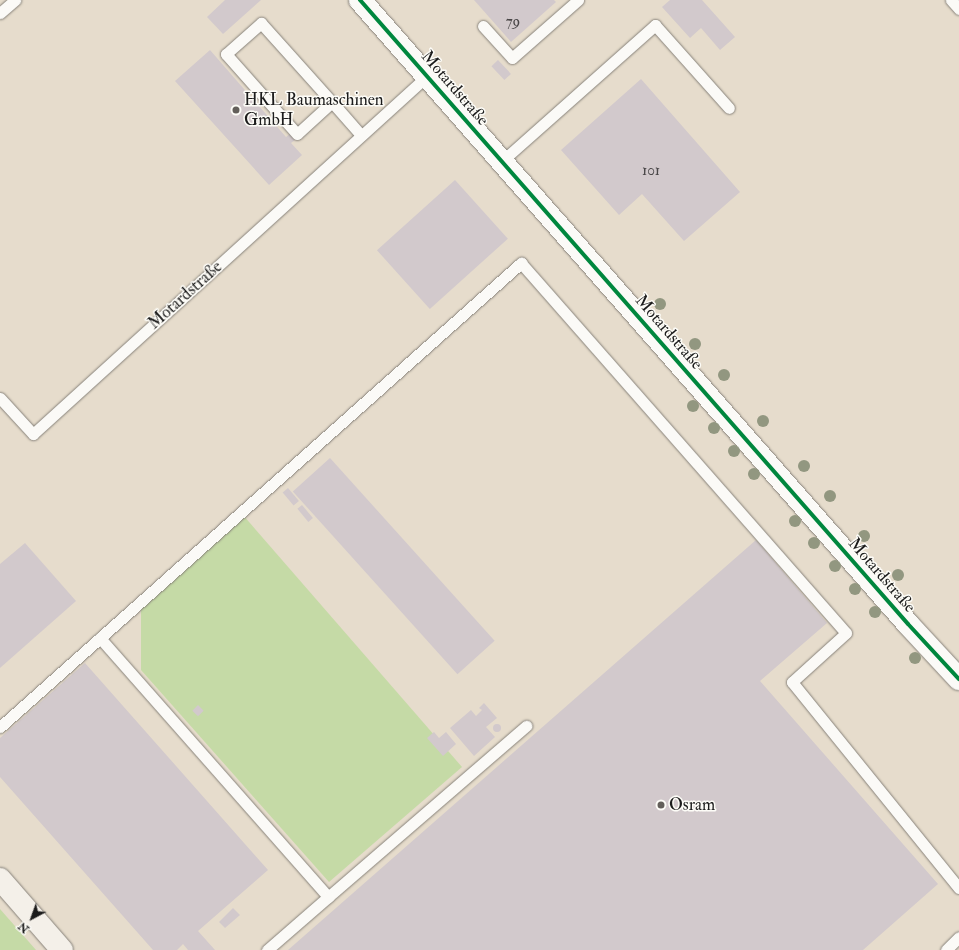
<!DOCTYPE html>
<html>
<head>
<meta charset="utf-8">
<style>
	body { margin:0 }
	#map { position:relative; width:959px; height:950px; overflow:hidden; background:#e6dccc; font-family:"IM FELL Double Pica",serif }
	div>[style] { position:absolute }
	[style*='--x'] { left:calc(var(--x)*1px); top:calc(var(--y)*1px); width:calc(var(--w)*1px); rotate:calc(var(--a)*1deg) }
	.green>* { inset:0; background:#c5daa6 }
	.building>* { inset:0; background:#d2c9cc; transform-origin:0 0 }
	.round { border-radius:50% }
	.roads { filter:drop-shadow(0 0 1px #87827a) drop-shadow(0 0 1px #87827a) }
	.service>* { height:11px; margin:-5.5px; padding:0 5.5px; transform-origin:5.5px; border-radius:5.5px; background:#fbfaf7 }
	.tertiary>* { height:22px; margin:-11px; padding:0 11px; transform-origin:11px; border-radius:11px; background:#fbfaf7 }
	.secondary>* { height:22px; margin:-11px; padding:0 11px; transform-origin:11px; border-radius:11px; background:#f4f0e9 }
	.cycleway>* { height:4px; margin:-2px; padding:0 2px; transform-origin:2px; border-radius:2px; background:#00873e }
	.trees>* { width:12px; height:12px; margin:-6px; border-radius:50%; background:#929780 }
	.dots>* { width:11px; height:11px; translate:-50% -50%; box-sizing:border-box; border:2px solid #fdfcf7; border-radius:50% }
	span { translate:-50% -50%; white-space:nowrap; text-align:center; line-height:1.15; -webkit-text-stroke:3px #fdfcf7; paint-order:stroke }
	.number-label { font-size:15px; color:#4a4748 }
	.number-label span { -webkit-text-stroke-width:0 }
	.street-label { font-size:17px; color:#1c1c1c }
	.poi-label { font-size:17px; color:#1c1c1c }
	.left { translate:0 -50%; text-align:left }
	.north { position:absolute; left:12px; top:898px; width:40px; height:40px; -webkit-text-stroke:3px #fdfcf7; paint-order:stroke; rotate:221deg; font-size:11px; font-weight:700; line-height:16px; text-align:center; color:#1c1c1c }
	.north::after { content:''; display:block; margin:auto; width:14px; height:18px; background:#1c1c1c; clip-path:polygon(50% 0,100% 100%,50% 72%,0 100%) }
</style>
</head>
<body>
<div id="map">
	<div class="green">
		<div style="clip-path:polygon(243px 515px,462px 767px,329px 882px,141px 670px,141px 609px)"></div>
		<div style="clip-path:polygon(0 909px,36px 950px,0 950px)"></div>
	</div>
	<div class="building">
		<div style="clip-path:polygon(225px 0,261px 0,223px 34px,207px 17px)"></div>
		<div style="clip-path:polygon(474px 0,554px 0,556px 2px,511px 42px)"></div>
		<div style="clip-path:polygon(670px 0,702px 0,735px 37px,720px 50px,701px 28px,690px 38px,662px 7px)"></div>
		<div style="clip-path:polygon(210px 50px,286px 137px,290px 134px,295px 140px,291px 143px,302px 155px,269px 185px,175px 81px)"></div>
		<div style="left:498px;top:60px;width:19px;height:9px;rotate:47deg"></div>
		<div style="clip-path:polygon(641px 79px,740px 192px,684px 241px,642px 194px,619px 215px,561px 150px)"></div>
		<div style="left:455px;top:180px;width:79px;height:105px;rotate:48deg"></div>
		<div style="left:330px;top:458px;width:246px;height:50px;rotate:48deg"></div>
		<div style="left:288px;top:488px;width:17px;height:7px;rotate:50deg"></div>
		<div style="left:302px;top:505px;width:17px;height:6px;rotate:50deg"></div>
		<div style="clip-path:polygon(756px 540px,827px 623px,760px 681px,938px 884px,863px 950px,288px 950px)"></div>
		<div style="clip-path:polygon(25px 543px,76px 601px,0 668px,0 564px)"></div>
		<div style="clip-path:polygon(85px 663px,268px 870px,198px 931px,215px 950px,188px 950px,183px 944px,177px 950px,153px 950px,0 777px,0 738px)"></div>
		<div style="clip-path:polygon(484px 703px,497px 718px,486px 727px,495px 737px,474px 756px,450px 728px,471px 710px,476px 716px,482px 710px,479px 708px)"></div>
		<div style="left:198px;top:705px;width:8px;height:8px;rotate:45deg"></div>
		<div class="round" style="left:493px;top:724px;width:8px;height:8px"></div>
		<div style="clip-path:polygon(434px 732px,439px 738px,446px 732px,456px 744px,443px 756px,427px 738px)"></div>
		<div style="clip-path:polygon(233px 908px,240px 915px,225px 928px,219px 922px)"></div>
	</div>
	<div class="roads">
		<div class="service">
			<div style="--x:951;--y:0;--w:12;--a:48"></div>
			<div style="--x:0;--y:13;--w:20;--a:-41"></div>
			<div style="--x:483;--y:26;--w:43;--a:47.8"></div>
			<div style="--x:512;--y:58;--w:88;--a:-41.3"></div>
			<div style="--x:332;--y:102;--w:47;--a:137.6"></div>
			<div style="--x:297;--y:134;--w:107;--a:-131.6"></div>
			<div style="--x:226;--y:54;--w:47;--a:-41.5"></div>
			<div style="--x:261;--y:23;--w:106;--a:48.1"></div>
			<div style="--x:332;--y:102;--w:44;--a:48.7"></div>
			<div style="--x:502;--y:161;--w:205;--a:-41.6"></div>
			<div style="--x:655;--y:25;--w:111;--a:48.3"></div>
			<div style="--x:0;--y:398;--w:49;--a:47.5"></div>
			<div style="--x:33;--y:434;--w:532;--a:-42.26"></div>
			<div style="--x:100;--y:638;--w:345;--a:48.6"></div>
			<div style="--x:328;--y:897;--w:262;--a:-40.8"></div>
			<div style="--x:0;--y:727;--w:698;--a:-41.69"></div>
			<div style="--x:521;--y:263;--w:492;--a:48.7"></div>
			<div style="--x:846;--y:633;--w:73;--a:137.8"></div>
			<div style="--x:792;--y:682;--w:265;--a:51"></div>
			<div style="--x:267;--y:950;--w:81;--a:-41"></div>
			<div style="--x:946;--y:950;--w:18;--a:-45"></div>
		</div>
		<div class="tertiary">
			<div style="--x:360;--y:0;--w:830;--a:48.71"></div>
			<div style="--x:908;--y:624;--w:75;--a:47.2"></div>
		</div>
		<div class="secondary">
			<div style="--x:0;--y:879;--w:94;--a:48.9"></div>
		</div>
	</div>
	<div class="cycleway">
		<div style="--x:360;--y:0;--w:830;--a:48.71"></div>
		<div style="--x:908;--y:624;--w:75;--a:47.2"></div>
	</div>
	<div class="trees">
		<div style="left:660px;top:304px"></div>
		<div style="left:695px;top:344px"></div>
		<div style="left:724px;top:375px"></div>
		<div style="left:693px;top:406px"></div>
		<div style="left:763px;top:421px"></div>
		<div style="left:714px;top:428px"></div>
		<div style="left:734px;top:451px"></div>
		<div style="left:804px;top:466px"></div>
		<div style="left:754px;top:474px"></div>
		<div style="left:830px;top:496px"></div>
		<div style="left:795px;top:521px"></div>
		<div style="left:864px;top:536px"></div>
		<div style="left:814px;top:543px"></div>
		<div style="left:835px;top:566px"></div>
		<div style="left:898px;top:575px"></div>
		<div style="left:855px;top:589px"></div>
		<div style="left:875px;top:612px"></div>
		<div style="left:915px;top:658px"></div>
	</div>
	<div class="dots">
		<div style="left:236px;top:110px;background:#635f5a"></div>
		<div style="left:661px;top:805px;background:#635f5a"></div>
	</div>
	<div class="number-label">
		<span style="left:513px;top:22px">79</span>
		<span style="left:651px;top:171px">101</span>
	</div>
	<div class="street-label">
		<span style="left:455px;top:88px;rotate:49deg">Motardstraße</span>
		<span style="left:185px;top:295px;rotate:-42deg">Motardstraße</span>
		<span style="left:669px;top:332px;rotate:49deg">Motardstraße</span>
		<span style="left:882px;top:575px;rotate:49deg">Motardstraße</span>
	</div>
	<div class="poi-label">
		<span class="left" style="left:244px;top:110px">HKL Baumaschinen<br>GmbH</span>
		<span class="left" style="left:669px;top:805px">Osram</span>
	</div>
	<div class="north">N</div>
</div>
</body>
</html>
